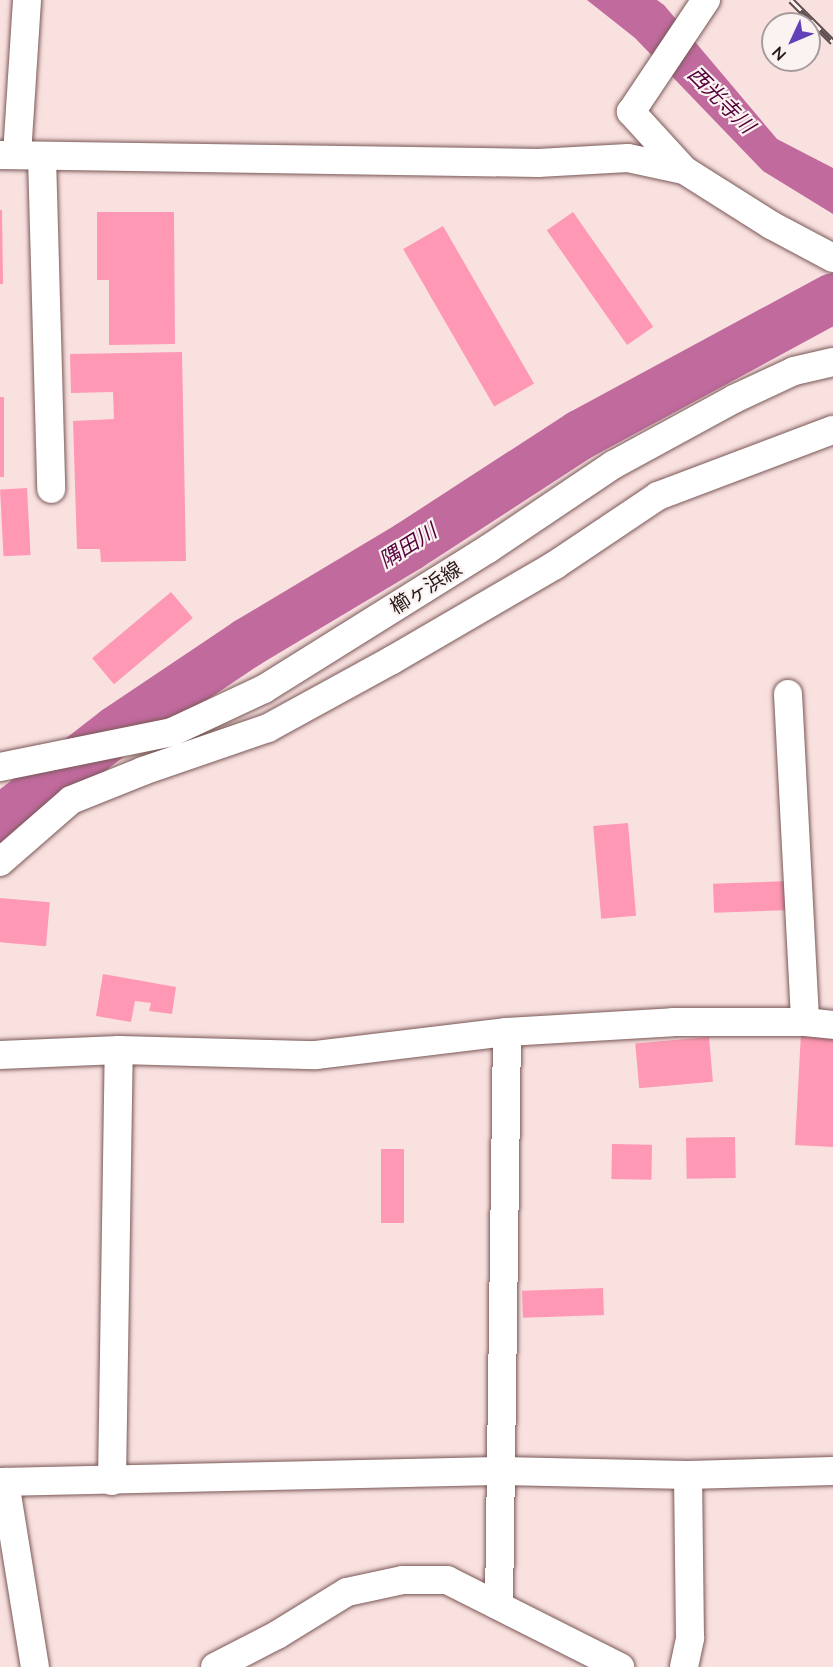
<!DOCTYPE html>
<html>
<head>
<meta charset="utf-8">
<style>
	body { margin:0 }
	#map { position:relative; width:833px; height:1667px; overflow:hidden; background:#f9e1e0; font-family:"Nunito Sans","Noto Sans JP",sans-serif }
	div>[style] { position:absolute }
	[style*='--x'] { left:calc(var(--x)*1px); top:calc(var(--y)*1px); width:calc(var(--w)*1px); rotate:calc(var(--a)*1deg) }
	.water>* { inset:0; background:#c06a9d }
	.river>* { height:50px; margin:-25px; padding:0 25px; transform-origin:25px; border-radius:25px; background:#c06a9d }
	.building>* { inset:0; background:#ff98b4; transform-origin:0 0 }
	.roads { filter:drop-shadow(0 0 2px #795857) drop-shadow(0 0 2px #795857) }
	.minor>* { height:28px; margin:-14px; padding:0 14px; transform-origin:14px; border-radius:14px; background:#fff }
	.rail>* { height:7px; margin-top:-3.5px; transform-origin:0; background:repeating-linear-gradient(90deg,#fbf3f2 0 14px,#5e4e4d 0 28px); box-sizing:border-box; border-block:2px solid #5e4e4d }
	span { translate:-50% -50%; white-space:nowrap; text-align:center; line-height:1.15; -webkit-text-stroke:4.5px #fbf3f2; paint-order:stroke }
	.street-label { font-size:20px; color:#271918 }
	.water-label { font-size:21px; color:#54023c; font-style:italic }
	.north { position:absolute; left:761px; top:12px; width:60px; height:60px; box-sizing:border-box; background:#fbf3f2; border:2px solid #a69c9b; border-radius:50%; rotate:226deg; font-size:16px; font-weight:700; line-height:24px; text-align:center; color:#271918 }
	.north::after { content:''; display:block; margin:auto; width:21px; height:27px; background:#6140b8; clip-path:polygon(50% 0,100% 100%,50% 72%,0 100%) }
</style>
</head>
<body>
<div id="map">
	<div class="water">
		<div style="clip-path:polygon(587px 0,657px 0,664px 5px,777px 139px,833px 168px,833px 214px,763px 171px,635px 38px)"></div>
	</div>
	<div class="river">
		<div style="--x:0;--y:821;--w:147;--a:-37.8"></div>
		<div style="--x:116;--y:731;--w:158;--a:-33.9"></div>
		<div style="--x:247;--y:643;--w:189;--a:-30.9"></div>
		<div style="--x:409;--y:546;--w:204;--a:-33"></div>
		<div style="--x:580;--y:435;--w:288;--a:-28.4"></div>
	</div>
	<div class="building">
		<div style="clip-path:polygon(0 210px,2px 210px,3px 284px,0 284px)"></div>
		<div style="clip-path:polygon(97px 212px,174px 212px,175px 344px,109px 345px,109px 280px,97px 280px)"></div>
		<div style="left:573px;top:212px;width:140px;height:32px;rotate:55deg"></div>
		<div style="left:443px;top:226px;width:182px;height:46px;rotate:60deg"></div>
		<div style="clip-path:polygon(182px 352px,186px 561px,101px 562px,100px 549px,77px 549px,73px 421px,114px 419px,113px 392px,71px 393px,70px 354px)"></div>
		<div style="left:0;top:397px;width:4px;height:80px"></div>
		<div style="left:27px;top:488px;width:67px;height:27px;rotate:87deg"></div>
		<div style="left:171px;top:592px;width:34px;height:103px;rotate:50deg"></div>
		<div style="left:628px;top:823px;width:93px;height:35px;rotate:85deg"></div>
		<div style="left:791px;top:881px;width:29px;height:78px;rotate:88deg"></div>
		<div style="left:0;top:898px;width:50px;height:44px;rotate:5deg"></div>
		<div style="clip-path:polygon(103px 974px,176px 987px,172px 1014px,149px 1011px,151px 1003px,135px 1001px,131px 1022px,96px 1016px)"></div>
		<div style="clip-path:polygon(801px 1033px,833px 1036px,833px 1147px,795px 1145px)"></div>
		<div style="left:709px;top:1037px;width:45px;height:74px;rotate:85deg"></div>
		<div style="left:735px;top:1137px;width:41px;height:49px;rotate:89deg"></div>
		<div style="left:612px;top:1144px;width:40px;height:35px;rotate:1deg"></div>
		<div style="left:381px;top:1149px;width:23px;height:74px"></div>
		<div style="left:603px;top:1288px;width:27px;height:81px;rotate:88deg"></div>
	</div>
	<div class="roads">
		<div class="minor">
			<div style="--x:0;--y:155;--w:538;--a:0.85"></div>
			<div style="--x:538;--y:163;--w:90;--a:-3.2"></div>
			<div style="--x:628;--y:158;--w:57;--a:12.1"></div>
			<div style="--x:684;--y:170;--w:103;--a:32.3"></div>
			<div style="--x:771;--y:225;--w:70;--a:28"></div>
			<div style="--x:17;--y:155;--w:155;--a:-86.3"></div>
			<div style="--x:42;--y:157;--w:332;--a:88.4"></div>
			<div style="--x:684;--y:170;--w:79;--a:-132.4"></div>
			<div style="--x:631;--y:112;--w:135;--a:-56.2"></div>
			<div style="--x:788;--y:694;--w:328;--a:87"></div>
			<div style="--x:0;--y:767;--w:176;--a:-11.5"></div>
			<div style="--x:172;--y:732;--w:102;--a:-25.1"></div>
			<div style="--x:264;--y:689;--w:264;--a:-32"></div>
			<div style="--x:488;--y:549;--w:151;--a:-33.9"></div>
			<div style="--x:613;--y:465;--w:138;--a:-28.6"></div>
			<div style="--x:734;--y:399;--w:66;--a:-25"></div>
			<div style="--x:794;--y:371;--w:40;--a:-13"></div>
			<div style="--x:0;--y:862;--w:94;--a:-41.1"></div>
			<div style="--x:71;--y:800;--w:78;--a:-21.9"></div>
			<div style="--x:143;--y:771;--w:132;--a:-19"></div>
			<div style="--x:268;--y:728;--w:141;--a:-28.7"></div>
			<div style="--x:392;--y:660;--w:189;--a:-30.2"></div>
			<div style="--x:555;--y:565;--w:124;--a:-33.8"></div>
			<div style="--x:658;--y:496;--w:187;--a:-20.7"></div>
			<div style="--x:0;--y:1055;--w:119;--a:-2.4"></div>
			<div style="--x:119;--y:1050;--w:197;--a:1.5"></div>
			<div style="--x:316;--y:1055;--w:192;--a:-6.9"></div>
			<div style="--x:507;--y:1032;--w:166;--a:-3.4"></div>
			<div style="--x:673;--y:1022;--w:132;--a:0"></div>
			<div style="--x:805;--y:1022;--w:28;--a:6"></div>
			<div style="--x:112;--y:1481;--w:431;--a:-89.1"></div>
			<div style="--x:0;--y:1482;--w:501;--a:-1.26"></div>
			<div style="--x:501;--y:1471;--w:187;--a:1.2"></div>
			<div style="--x:688;--y:1475;--w:145;--a:-1.6"></div>
			<div style="--x:5;--y:1482;--w:187;--a:80.8"></div>
			<div style="--x:499;--y:1605;--w:573;--a:-89.2"></div>
			<div style="--x:215;--y:1667;--w:70;--a:-27.3"></div>
			<div style="--x:277;--y:1635;--w:82;--a:-31.6"></div>
			<div style="--x:347;--y:1592;--w:57;--a:-12.1"></div>
			<div style="--x:403;--y:1580;--w:44;--a:0"></div>
			<div style="--x:447;--y:1580;--w:194;--a:26.7"></div>
			<div style="--x:684;--y:1667;--w:30;--a:-78"></div>
			<div style="--x:690;--y:1638;--w:163;--a:-90.7"></div>
		</div>
	</div>
	<div class="rail">
		<div style="--x:791;--y:0;--w:59;--a:45"></div>
	</div>
	<div class="street-label">
		<span style="left:426px;top:588px;rotate:-32deg">櫛ヶ浜線</span>
	</div>
	<div class="water-label">
		<span style="left:721px;top:100px;rotate:45deg">西光寺川</span>
		<span style="left:408px;top:546px;rotate:-32deg">隅田川</span>
	</div>
	<div class="north">N</div>
</div>
</body>
</html>
